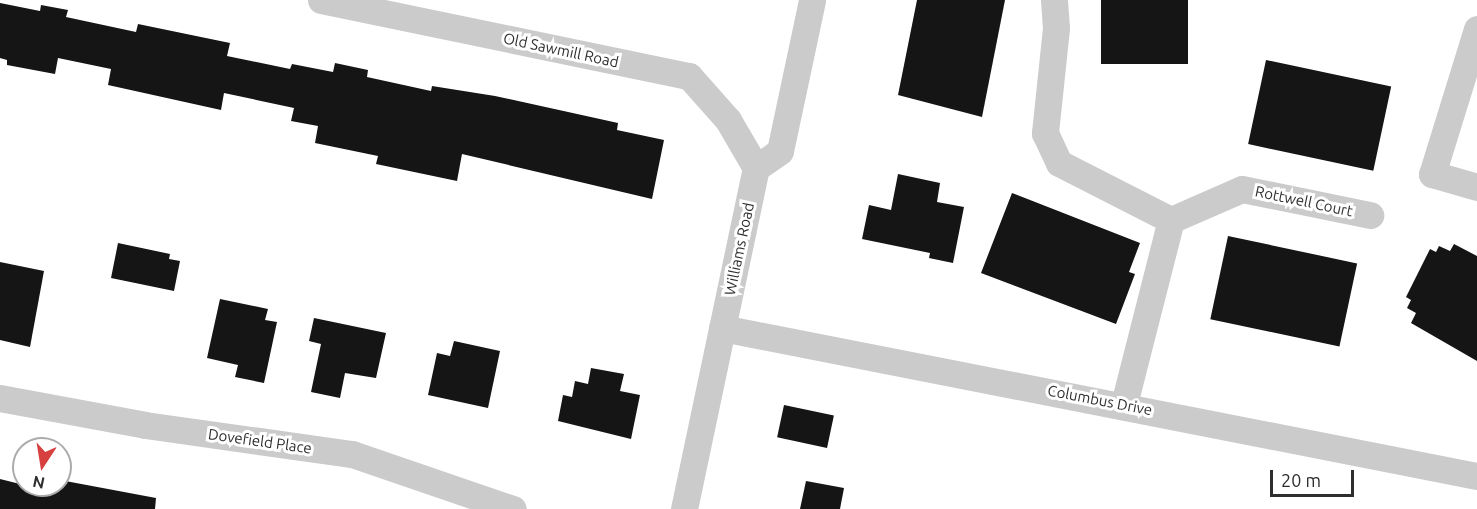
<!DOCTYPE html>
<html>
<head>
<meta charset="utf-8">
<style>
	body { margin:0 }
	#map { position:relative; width:1477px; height:509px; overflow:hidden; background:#fff; font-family:Ubuntu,sans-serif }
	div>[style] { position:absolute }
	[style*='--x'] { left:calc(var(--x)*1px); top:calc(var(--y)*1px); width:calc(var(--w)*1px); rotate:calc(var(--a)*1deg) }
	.building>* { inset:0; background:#151515; transform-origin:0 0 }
	.minor>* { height:27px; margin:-13.5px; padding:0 13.5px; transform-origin:13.5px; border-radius:13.5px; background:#cbcbcb }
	span { translate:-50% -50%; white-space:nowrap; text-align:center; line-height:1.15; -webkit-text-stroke:6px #fff; paint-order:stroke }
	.street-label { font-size:15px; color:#2e2e2e }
	.north { position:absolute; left:12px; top:437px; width:60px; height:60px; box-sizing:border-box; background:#fff; border:2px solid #ababab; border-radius:50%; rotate:192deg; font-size:16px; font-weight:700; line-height:24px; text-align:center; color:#2e2e2e }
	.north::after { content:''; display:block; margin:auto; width:21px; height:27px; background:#d6403e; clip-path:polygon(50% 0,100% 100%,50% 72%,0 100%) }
	.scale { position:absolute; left:1270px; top:470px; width:84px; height:27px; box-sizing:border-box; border:3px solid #2e2e2e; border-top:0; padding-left:8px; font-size:18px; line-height:21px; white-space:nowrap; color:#2e2e2e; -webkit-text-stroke:4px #fff; paint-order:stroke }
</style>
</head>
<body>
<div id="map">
	<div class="building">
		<div style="clip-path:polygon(917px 0,1005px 0,982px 117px,898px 95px)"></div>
		<div style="left:1101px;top:0;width:87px;height:64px"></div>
		<div style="clip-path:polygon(0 3px,40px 11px,41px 5px,68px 10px,66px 17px,136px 32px,138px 24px,230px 43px,227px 56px,290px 69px,292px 64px,333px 72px,335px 63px,368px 70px,367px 77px,431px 91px,432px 86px,495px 96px,618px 123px,617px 130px,664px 140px,652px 199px,462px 154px,457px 181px,376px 164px,378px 156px,315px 143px,318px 126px,291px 121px,294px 108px,224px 93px,221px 110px,108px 85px,111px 69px,58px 58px,55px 74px,7px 65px,7px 60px,0 58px)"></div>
		<div style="left:1266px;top:60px;width:128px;height:86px;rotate:12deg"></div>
		<div style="clip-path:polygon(898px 174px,940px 183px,937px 202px,964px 207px,953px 263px,929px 258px,930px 253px,862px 239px,869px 205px,891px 210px)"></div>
		<div style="clip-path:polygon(1012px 193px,1140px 243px,1129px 272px,1135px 274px,1116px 324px,981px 273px)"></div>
		<div style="left:1228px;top:236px;width:132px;height:85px;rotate:12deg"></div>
		<div style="clip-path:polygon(118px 243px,170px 254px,169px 259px,180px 261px,174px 291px,111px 278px)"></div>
		<div style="clip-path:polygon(1454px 244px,1477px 256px,1477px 361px,1411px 323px,1416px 313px,1407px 308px,1411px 300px,1406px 297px,1430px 249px,1436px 252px,1439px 246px,1450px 251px)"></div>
		<div style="clip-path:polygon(0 262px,44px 271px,30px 347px,0 340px)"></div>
		<div style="clip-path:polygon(220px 299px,268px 309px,265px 320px,277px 322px,264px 383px,235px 377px,238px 365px,207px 358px)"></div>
		<div style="clip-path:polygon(314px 318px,386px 333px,376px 378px,345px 373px,340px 398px,311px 392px,321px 344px,309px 341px)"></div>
		<div style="clip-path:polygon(454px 341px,500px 351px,488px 408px,428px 395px,437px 353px,450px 356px)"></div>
		<div style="clip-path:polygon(591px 368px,624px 374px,620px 391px,640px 395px,631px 439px,558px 421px,563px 395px,572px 397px,575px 381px,588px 384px)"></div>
		<div style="left:784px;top:405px;width:51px;height:33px;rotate:12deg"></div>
		<div style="clip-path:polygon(0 479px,24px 485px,60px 485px,60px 480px,156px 498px,155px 509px,0 509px)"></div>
		<div style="clip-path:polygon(806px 481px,844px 488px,840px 509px,800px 509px)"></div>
	</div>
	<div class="minor">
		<div style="--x:321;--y:0;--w:376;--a:11.7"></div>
		<div style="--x:689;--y:76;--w:59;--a:48.4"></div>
		<div style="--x:728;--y:120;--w:56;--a:59.7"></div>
		<div style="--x:1054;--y:0;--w:28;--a:86"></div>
		<div style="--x:1056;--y:28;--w:106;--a:96"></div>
		<div style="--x:1045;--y:133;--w:33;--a:65"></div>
		<div style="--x:1059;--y:163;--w:126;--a:27"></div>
		<div style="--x:1477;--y:29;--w:152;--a:107.2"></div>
		<div style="--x:1432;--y:174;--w:47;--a:16.1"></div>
		<div style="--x:1171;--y:220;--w:77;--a:-23.6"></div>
		<div style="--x:1242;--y:189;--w:131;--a:11.5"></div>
		<div style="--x:722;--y:328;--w:769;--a:11.09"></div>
		<div style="--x:0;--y:398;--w:147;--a:10.5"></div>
		<div style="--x:145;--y:425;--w:209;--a:8"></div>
		<div style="--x:352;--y:454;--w:170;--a:18.9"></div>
		<div style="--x:1124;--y:404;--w:190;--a:-75.7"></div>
		<div style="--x:684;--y:509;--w:349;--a:-78.1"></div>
		<div style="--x:756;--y:168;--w:29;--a:-35"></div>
		<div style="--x:780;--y:151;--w:154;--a:-78"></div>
	</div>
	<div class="street-label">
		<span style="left:561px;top:50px;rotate:12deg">Old Sawmill Road</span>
		<span style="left:1304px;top:201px;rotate:12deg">Rottwell Court</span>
		<span style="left:739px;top:249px;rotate:-78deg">Williams Road</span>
		<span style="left:1100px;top:400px;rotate:11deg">Columbus Drive</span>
		<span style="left:260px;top:441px;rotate:8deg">Dovefield Place</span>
	</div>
	<div class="north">N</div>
	<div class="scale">20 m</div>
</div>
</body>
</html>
